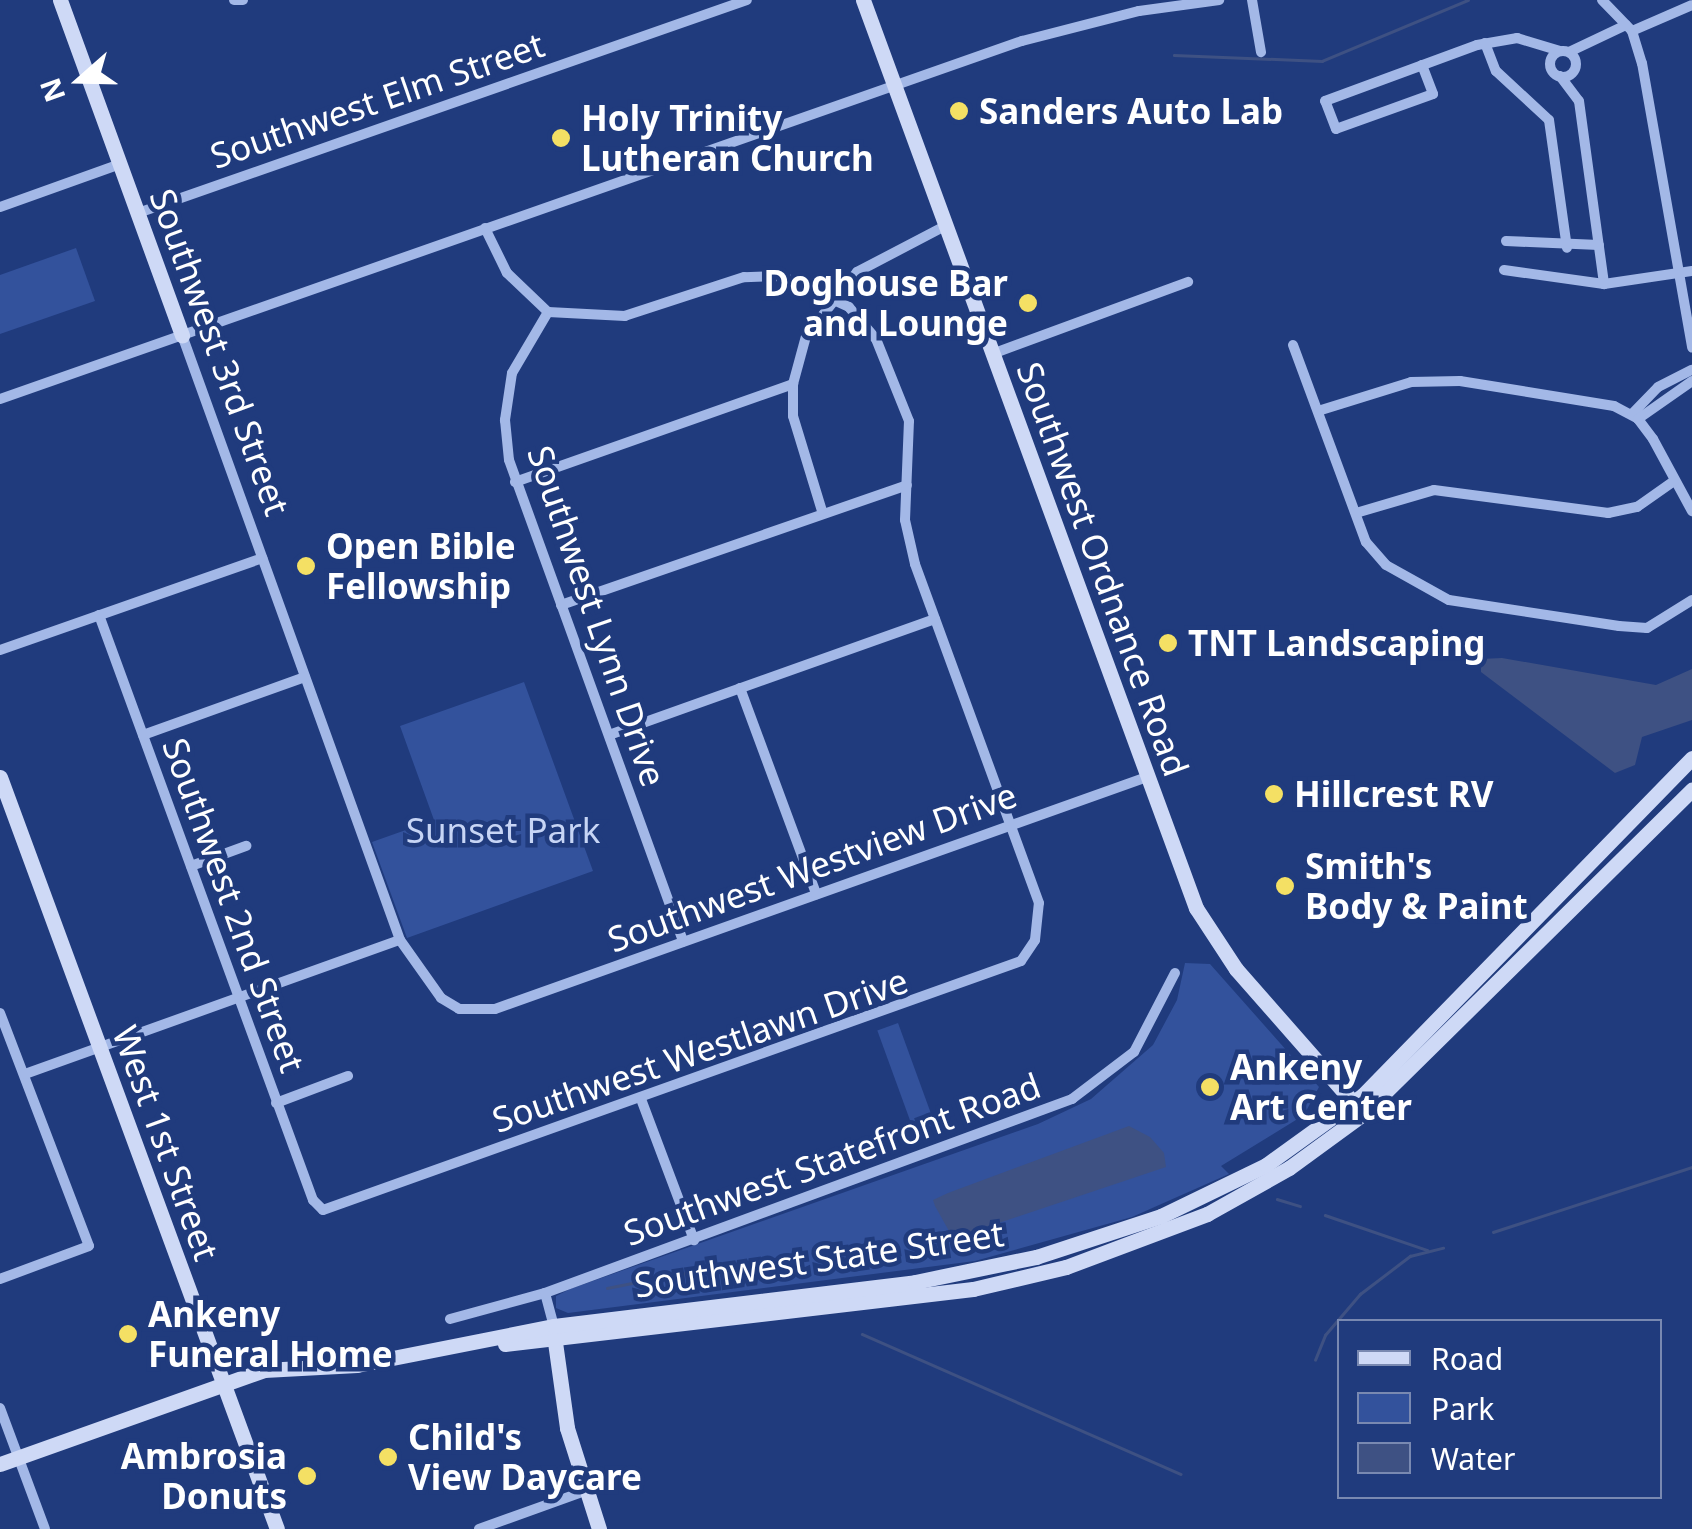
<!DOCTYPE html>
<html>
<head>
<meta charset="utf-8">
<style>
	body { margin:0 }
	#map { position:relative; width:1692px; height:1529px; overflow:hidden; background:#203b7d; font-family:"Noto Sans",sans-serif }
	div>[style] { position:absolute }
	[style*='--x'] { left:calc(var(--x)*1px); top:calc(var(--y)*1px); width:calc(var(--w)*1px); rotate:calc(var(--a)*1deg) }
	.green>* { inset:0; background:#33529c; transform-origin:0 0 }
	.water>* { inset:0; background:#3e5183 }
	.stream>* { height:2.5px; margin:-1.25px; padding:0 1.25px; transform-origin:1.25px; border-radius:1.25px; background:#3e5183 }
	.street>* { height:10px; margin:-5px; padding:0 5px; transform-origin:5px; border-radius:5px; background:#a3b8e7 }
	.street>.ring { margin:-5px; padding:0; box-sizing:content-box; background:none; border:10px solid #a3b8e7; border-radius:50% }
	.secondary>* { height:15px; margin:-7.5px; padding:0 7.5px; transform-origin:7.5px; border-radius:7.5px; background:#ced9f6 }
	.dots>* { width:28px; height:28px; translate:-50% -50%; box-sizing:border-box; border:5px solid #203b7d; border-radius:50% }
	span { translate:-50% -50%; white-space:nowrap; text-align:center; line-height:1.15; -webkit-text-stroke:9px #203b7d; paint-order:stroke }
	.street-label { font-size:35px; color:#fff }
	.poi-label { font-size:35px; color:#fff; font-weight:700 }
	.left { translate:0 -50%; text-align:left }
	.right { translate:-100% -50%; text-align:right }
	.park-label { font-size:35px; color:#c7d5f5 }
	.legend { position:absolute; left:1337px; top:1319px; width:325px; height:180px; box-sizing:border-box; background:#203b7d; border:2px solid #7989b1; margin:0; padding:12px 18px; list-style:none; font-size:30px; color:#fff }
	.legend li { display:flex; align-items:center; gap:20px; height:50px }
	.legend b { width:50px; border:2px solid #7989b1 }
	.north { position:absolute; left:30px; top:30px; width:100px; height:100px; -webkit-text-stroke:8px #203b7d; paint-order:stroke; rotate:250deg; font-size:28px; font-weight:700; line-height:40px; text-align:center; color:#fff }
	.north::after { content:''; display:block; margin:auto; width:35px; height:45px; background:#fff; clip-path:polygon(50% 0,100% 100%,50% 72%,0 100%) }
</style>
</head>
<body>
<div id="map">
	<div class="green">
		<div style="clip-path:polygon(76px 248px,95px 301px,0 334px,0 275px)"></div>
		<div style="clip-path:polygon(524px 682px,593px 871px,407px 938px,372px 842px,434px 820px,400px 726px)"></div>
		<div style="clip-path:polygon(1185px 963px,1210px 964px,1319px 1087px,1304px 1115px,1221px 1166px,1229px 1174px,1132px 1217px,975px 1261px,568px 1313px,556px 1308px,556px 1296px,570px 1289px,1038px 1124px,1091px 1099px,1153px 1045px,1177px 1000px)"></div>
		<div style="left:898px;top:1023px;width:108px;height:22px;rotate:70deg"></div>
	</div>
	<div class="water">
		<div style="clip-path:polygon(1502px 658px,1656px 685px,1692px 669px,1692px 720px,1642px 737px,1635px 765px,1615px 773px,1481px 672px,1481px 659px)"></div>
		<div style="clip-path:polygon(1129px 1126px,1150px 1137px,1164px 1153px,1166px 1167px,963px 1235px,949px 1231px,935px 1206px,933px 1200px,948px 1193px)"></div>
	</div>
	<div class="stream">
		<div style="--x:1174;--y:55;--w:148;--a:2.3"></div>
		<div style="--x:1322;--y:61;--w:158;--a:-22.7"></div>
		<div style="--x:1277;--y:1199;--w:24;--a:17"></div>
		<div style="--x:1325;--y:1215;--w:108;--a:18.9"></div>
		<div style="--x:1493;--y:1232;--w:209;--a:-18.1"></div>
		<div style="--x:607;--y:1288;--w:71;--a:-11.3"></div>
		<div style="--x:677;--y:1274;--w:97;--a:-4.7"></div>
		<div style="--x:862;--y:1334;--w:348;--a:23.7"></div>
		<div style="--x:1315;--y:1360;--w:27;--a:-68"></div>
		<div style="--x:1325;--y:1335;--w:54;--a:-49.5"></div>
		<div style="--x:1360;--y:1294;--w:63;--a:-37.2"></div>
		<div style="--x:1410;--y:1256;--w:34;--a:-14"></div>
	</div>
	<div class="street">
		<div style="--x:234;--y:0;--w:9;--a:0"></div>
		<div style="--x:1252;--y:0;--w:53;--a:80.2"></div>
		<div style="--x:1602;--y:0;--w:43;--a:45.9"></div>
		<div style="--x:1632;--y:31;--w:34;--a:73"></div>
		<div style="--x:1642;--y:63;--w:289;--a:80"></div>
		<div style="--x:1632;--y:31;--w:65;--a:-23.4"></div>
		<div style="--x:1485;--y:43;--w:30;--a:69"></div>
		<div style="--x:1496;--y:71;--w:72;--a:42.8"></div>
		<div style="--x:1549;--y:120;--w:129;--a:82"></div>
		<div class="ring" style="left:1550px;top:51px;width:16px;height:16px"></div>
		<div style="--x:1569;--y:52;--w:63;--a:-25.3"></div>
		<div style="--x:1422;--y:65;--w:31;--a:69"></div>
		<div style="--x:1433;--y:94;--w:103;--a:160.2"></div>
		<div style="--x:1336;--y:129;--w:30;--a:-111"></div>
		<div style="--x:1325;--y:101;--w:162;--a:-20.2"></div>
		<div style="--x:1477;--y:45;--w:41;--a:-9.9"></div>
		<div style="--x:1517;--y:38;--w:45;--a:16.8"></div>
		<div style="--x:1560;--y:76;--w:31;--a:53"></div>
		<div style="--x:1579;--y:101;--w:185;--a:82.2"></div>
		<div style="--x:1604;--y:284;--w:89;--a:-8.4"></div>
		<div style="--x:0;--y:207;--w:127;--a:-19.7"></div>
		<div style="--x:138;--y:213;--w:645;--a:-19.28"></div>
		<div style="--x:1506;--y:241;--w:93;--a:2.5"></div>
		<div style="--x:1504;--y:270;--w:101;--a:8"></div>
		<div style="--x:548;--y:312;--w:71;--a:120.5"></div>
		<div style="--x:512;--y:373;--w:48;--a:98.5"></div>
		<div style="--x:505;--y:420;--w:40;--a:84.3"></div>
		<div style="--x:509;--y:460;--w:512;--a:70.11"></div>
		<div style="--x:182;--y:335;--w:643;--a:70.18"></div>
		<div style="--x:400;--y:940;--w:71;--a:54.7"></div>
		<div style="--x:441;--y:998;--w:21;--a:31"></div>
		<div style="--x:459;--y:1009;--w:36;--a:0"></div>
		<div style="--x:495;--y:1009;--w:692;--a:-19.59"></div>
		<div style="--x:1293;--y:345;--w:210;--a:69.7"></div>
		<div style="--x:1366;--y:542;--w:30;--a:49"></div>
		<div style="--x:1386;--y:565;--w:72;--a:29.1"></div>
		<div style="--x:1449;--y:600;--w:172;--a:8.7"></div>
		<div style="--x:1619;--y:626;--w:28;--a:4"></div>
		<div style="--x:1647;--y:628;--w:53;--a:-31.9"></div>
		<div style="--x:992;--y:354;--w:209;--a:-20.2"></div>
		<div style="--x:0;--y:399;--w:1083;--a:-19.31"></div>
		<div style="--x:1022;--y:41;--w:121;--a:-14.4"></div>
		<div style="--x:1139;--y:11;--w:81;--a:-7.8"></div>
		<div style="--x:1318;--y:411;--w:97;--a:-17.3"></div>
		<div style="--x:1411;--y:382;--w:49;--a:-1.2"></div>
		<div style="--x:1460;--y:381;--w:156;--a:9.2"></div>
		<div style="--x:1614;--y:406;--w:27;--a:28"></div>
		<div style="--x:1638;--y:419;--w:25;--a:53"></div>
		<div style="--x:1653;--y:439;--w:82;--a:61.6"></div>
		<div style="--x:1632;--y:414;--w:37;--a:-46"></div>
		<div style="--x:1658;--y:387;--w:38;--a:-27"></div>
		<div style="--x:1638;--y:419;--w:66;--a:-35.1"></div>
		<div style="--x:515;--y:482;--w:295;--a:-19.4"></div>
		<div style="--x:822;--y:511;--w:99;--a:-107"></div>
		<div style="--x:793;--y:416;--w:32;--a:-90"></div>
		<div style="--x:793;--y:384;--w:50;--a:-74.8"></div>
		<div style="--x:806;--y:336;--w:82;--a:-51.4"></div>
		<div style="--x:857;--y:272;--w:99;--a:-27.6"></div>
		<div style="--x:1356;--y:513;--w:81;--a:-16.4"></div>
		<div style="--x:1434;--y:490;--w:176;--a:7.5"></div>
		<div style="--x:1608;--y:513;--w:30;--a:-12"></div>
		<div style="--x:1637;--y:507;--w:45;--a:-35.1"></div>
		<div style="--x:561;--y:605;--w:366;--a:-19.1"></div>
		<div style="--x:99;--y:615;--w:623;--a:69.91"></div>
		<div style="--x:313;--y:1200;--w:14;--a:45"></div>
		<div style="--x:323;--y:1210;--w:741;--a:-19.63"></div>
		<div style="--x:1021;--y:961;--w:25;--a:-56"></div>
		<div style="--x:1035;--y:940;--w:37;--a:-84"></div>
		<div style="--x:1039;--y:903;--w:361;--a:-110.1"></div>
		<div style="--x:915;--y:564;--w:45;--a:-102.8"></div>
		<div style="--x:905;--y:520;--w:99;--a:-87.7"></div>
		<div style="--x:909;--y:421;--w:88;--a:-111.9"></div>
		<div style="--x:876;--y:339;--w:42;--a:-130.2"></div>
		<div style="--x:849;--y:307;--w:75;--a:-155.5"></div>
		<div style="--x:781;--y:276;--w:37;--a:178"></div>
		<div style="--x:744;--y:277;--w:125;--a:161.9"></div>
		<div style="--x:625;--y:316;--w:77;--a:-177"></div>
		<div style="--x:548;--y:312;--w:57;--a:-136.4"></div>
		<div style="--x:507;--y:273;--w:50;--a:-116.1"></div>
		<div style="--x:0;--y:650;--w:278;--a:-19.3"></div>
		<div style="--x:740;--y:688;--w:220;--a:69.7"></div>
		<div style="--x:143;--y:735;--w:172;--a:-19.7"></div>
		<div style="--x:609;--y:735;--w:346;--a:-19.6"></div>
		<div style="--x:191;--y:866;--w:59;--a:-20"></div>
		<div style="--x:0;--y:1013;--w:249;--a:69.1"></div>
		<div style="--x:89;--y:1246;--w:95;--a:159.7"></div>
		<div style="--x:25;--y:1074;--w:398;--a:-19.7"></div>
		<div style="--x:641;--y:1099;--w:151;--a:69.4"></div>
		<div style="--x:276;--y:1103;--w:77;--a:-20.6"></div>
		<div style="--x:545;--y:1293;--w:34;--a:75"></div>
		<div style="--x:450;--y:1319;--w:98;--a:-15.3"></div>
		<div style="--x:545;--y:1293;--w:562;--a:-20.21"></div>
		<div style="--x:1072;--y:1099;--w:78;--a:-37.2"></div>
		<div style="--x:1134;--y:1052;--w:89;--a:-62.6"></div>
		<div style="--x:0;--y:1408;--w:129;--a:69.6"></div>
		<div style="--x:479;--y:1529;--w:113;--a:-19.7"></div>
	</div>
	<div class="secondary">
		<div style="--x:60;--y:0;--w:357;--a:70"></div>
		<div style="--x:863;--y:0;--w:967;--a:69.86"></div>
		<div style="--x:1196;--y:908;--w:73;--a:56.7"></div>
		<div style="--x:1236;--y:969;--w:185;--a:48.7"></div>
		<div style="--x:0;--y:777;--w:801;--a:69.78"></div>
		<div style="--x:554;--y:1335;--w:94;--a:82"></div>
		<div style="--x:567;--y:1428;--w:106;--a:72.4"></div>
		<div style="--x:505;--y:1344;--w:471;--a:-6.7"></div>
		<div style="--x:973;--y:1289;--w:96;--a:-13.3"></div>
		<div style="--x:1066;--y:1267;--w:151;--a:-20.6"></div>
		<div style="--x:1207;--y:1214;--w:94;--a:-29.3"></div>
		<div style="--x:1289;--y:1168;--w:92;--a:-36.1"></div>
		<div style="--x:1363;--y:1114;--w:462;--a:-44.6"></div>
		<div style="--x:0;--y:1464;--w:280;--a:-19.6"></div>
		<div style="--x:264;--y:1370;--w:93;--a:-3.1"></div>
		<div style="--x:357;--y:1365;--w:201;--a:-11.2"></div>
		<div style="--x:554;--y:1326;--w:364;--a:-6.9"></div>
		<div style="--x:915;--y:1282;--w:124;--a:-11.7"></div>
		<div style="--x:1036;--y:1257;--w:132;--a:-18.2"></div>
		<div style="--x:1161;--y:1216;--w:117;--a:-25.9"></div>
		<div style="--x:1266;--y:1165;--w:120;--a:-35.8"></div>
		<div style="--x:1363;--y:1095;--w:471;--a:-45.7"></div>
	</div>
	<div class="dots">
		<div style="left:959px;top:111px;background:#f4e064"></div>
		<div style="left:561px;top:138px;background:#f4e064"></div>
		<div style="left:1028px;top:303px;background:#f4e064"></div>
		<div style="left:306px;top:566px;background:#f4e064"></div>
		<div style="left:1168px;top:643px;background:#f4e064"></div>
		<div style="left:1274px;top:794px;background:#f4e064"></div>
		<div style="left:1285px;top:886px;background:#f4e064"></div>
		<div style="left:1210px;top:1087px;background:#f4e064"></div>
		<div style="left:128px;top:1334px;background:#f4e064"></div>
		<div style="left:388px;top:1457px;background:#f4e064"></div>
		<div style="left:307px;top:1476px;background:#f4e064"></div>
	</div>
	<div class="street-label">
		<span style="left:377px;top:100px;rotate:-19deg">Southwest Elm Street</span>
		<span style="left:220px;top:352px;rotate:70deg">Southwest 3rd Street</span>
		<span style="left:1103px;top:569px;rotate:70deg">Southwest Ordnance Road</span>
		<span style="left:597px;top:616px;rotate:71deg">Southwest Lynn Drive</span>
		<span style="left:812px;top:867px;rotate:-20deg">Southwest Westview Drive</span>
		<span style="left:234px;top:905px;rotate:70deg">Southwest 2nd Street</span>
		<span style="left:700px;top:1050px;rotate:-19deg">Southwest Westlawn Drive</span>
		<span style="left:166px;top:1143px;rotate:70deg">West 1st Street</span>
		<span style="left:832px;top:1159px;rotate:-20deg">Southwest Statefront Road</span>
		<span style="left:819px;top:1259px;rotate:-8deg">Southwest State Street</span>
	</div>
	<div class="poi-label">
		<span class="left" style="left:979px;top:111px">Sanders Auto Lab</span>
		<span class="left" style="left:581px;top:138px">Holy Trinity<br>Lutheran Church</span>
		<span class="right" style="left:1008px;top:303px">Doghouse Bar<br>and Lounge</span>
		<span class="left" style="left:326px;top:566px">Open Bible<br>Fellowship</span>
		<span class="left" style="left:1188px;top:643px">TNT Landscaping</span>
		<span class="left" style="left:1294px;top:794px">Hillcrest RV</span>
		<span class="left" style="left:1305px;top:886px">Smith's<br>Body &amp; Paint</span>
		<span class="left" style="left:1230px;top:1087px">Ankeny<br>Art Center</span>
		<span class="left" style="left:148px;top:1334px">Ankeny<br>Funeral Home</span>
		<span class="left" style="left:408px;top:1457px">Child's<br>View Daycare</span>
		<span class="right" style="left:287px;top:1476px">Ambrosia<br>Donuts</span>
	</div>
	<div class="park-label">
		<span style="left:503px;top:830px">Sunset Park</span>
	</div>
	<ul class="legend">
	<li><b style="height:12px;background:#ced9f6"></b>Road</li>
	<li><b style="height:28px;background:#33529c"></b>Park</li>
	<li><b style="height:28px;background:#3e5183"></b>Water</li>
	</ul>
	<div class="north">N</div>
</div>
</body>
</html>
